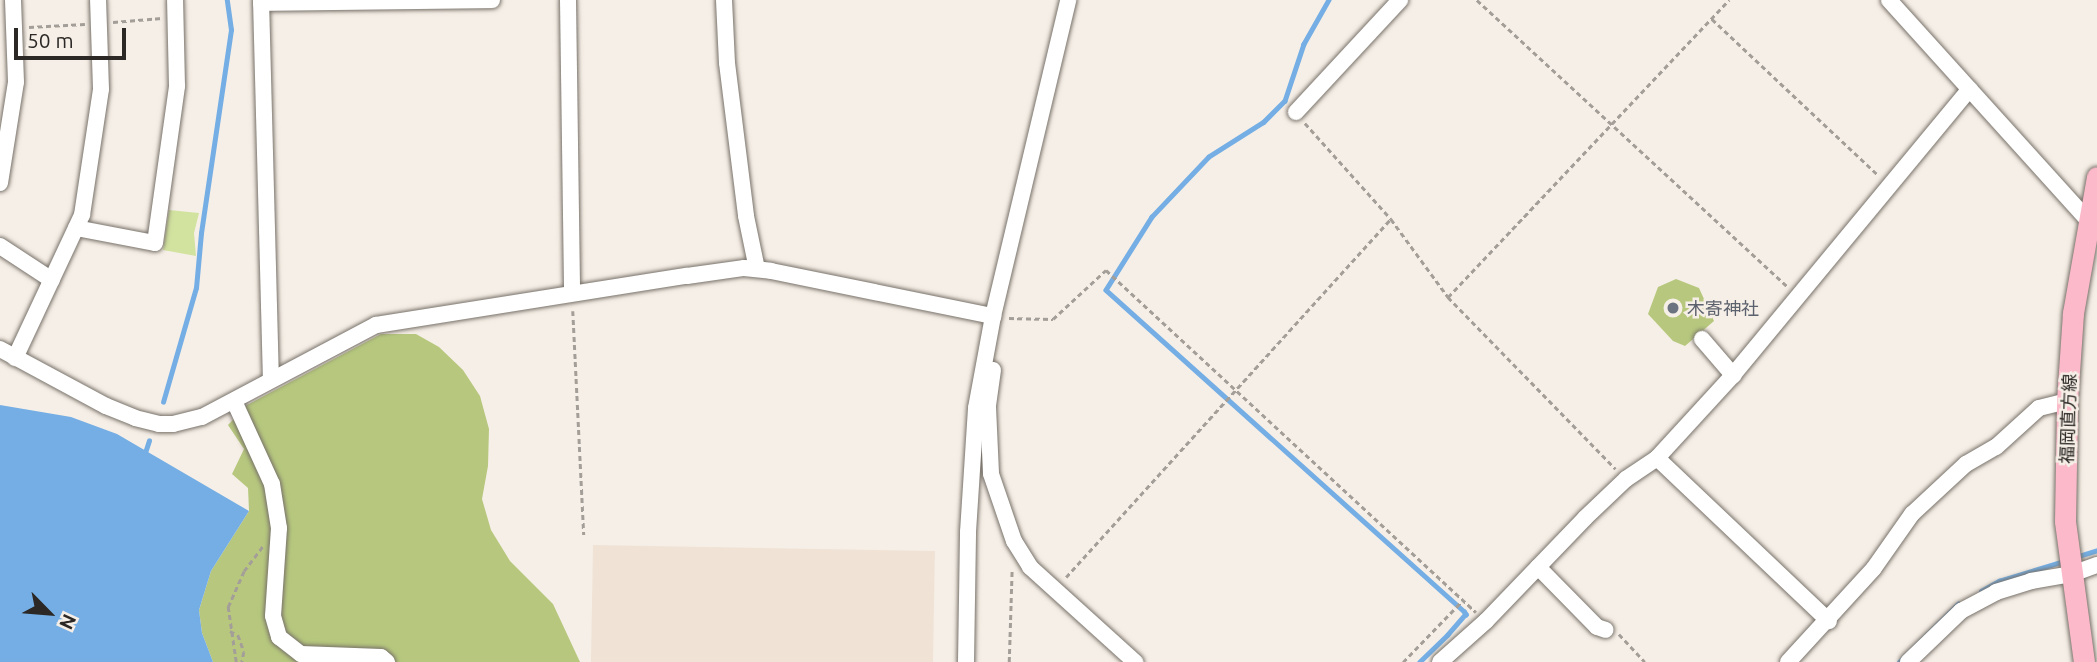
<!DOCTYPE html>
<html>
<head>
<meta charset="utf-8">
<style>
	body { margin:0 }
	#map { position:relative; width:2097px; height:662px; overflow:hidden; background:#f6efe7; font-family:Ubuntu,"Noto Sans JP",sans-serif }
	div>[style] { position:absolute }
	[style*='--x'] { left:calc(var(--x)*1px); top:calc(var(--y)*1px); width:calc(var(--w)*1px); rotate:calc(var(--a)*1deg) }
	.built>* { inset:0; background:#f0e3d5; transform-origin:0 0 }
	.green>* { inset:0; background:#d2e29f }
	.forest>* { inset:0; background:#b7c87e }
	.water>* { inset:0; background:#74aee4 }
	.stream>* { height:4.5px; margin:-2.25px; padding:0 2.25px; transform-origin:2.25px; border-radius:2.25px; background:#74aee4 }
	.path>* { height:2.5px; margin-top:-1.25px; transform-origin:0; background:repeating-linear-gradient(90deg,#a49e98 0 5px,transparent 0 8.5px) }
	.roads { filter:drop-shadow(0 0 2px #777169) drop-shadow(0 0 2px #777169) }
	.minor>* { height:16px; margin:-8px; padding:0 8px; transform-origin:8px; border-radius:8px; background:#fff }
	.major>* { height:21px; margin:-10.5px; padding:0 10.5px; transform-origin:10.5px; border-radius:10.5px; background:#fbb9c9 }
	.dots>* { width:19px; height:19px; translate:-50% -50%; box-sizing:border-box; border:4px solid #f6efe7; border-radius:50% }
	span { translate:-50% -50%; white-space:nowrap; text-align:center; line-height:1.15; -webkit-text-stroke:5px #f6efe7; paint-order:stroke }
	.worship-label { font-size:18px; color:#5b616d }
	.left { translate:0 -50%; text-align:left }
	.street-label { font-size:18px; color:#2b2825 }
	.north { position:absolute; left:14px; top:578px; width:70px; height:70px; -webkit-text-stroke:5px #f6efe7; paint-order:stroke; rotate:115deg; font-size:19px; font-weight:700; line-height:28px; text-align:center; color:#2b2825 }
	.north::after { content:''; display:block; margin:auto; width:24px; height:32px; background:#2b2825; clip-path:polygon(50% 0,100% 100%,50% 72%,0 100%) }
	.scale { position:absolute; left:14px; top:28px; width:112px; height:32px; box-sizing:border-box; border:4px solid #2b2825; border-top:0; padding-left:9px; font-size:21px; line-height:24px; white-space:nowrap; color:#2b2825; -webkit-text-stroke:5px #f6efe7; paint-order:stroke }
</style>
</head>
<body>
<div id="map">
	<div class="built">
		<div style="left:593px;top:545px;width:342px;height:117px;rotate:1deg"></div>
	</div>
	<div class="green">
		<div style="clip-path:polygon(169px 210px,199px 213px,194px 233px,196px 256px,163px 250px)"></div>
	</div>
	<div class="forest">
		<div style="clip-path:polygon(1676px 279px,1699px 288px,1714px 321px,1685px 346px,1673px 341px,1648px 314px,1658px 287px)"></div>
		<div style="clip-path:polygon(381px 334px,416px 334px,439px 347px,463px 370px,480px 396px,489px 429px,488px 466px,482px 499px,491px 530px,510px 561px,553px 604px,580px 662px,213px 662px,202px 633px,199px 610px,211px 571px,249px 511px,248px 488px,232px 474px,244px 449px,228px 425px,247px 405px)"></div>
	</div>
	<div class="water">
		<div style="clip-path:polygon(0 405px,71px 417px,117px 434px,249px 511px,211px 571px,199px 610px,202px 633px,213px 662px,0 662px)"></div>
	</div>
	<div class="stream">
		<div style="--x:1329;--y:0;--w:51;--a:119.6"></div>
		<div style="--x:1304;--y:44;--w:60;--a:108.4"></div>
		<div style="--x:1285;--y:101;--w:30;--a:135"></div>
		<div style="--x:1264;--y:122;--w:65;--a:147.5"></div>
		<div style="--x:1209;--y:157;--w:83;--a:133.5"></div>
		<div style="--x:1152;--y:217;--w:86;--a:122.2"></div>
		<div style="--x:1106;--y:290;--w:481;--a:41.9"></div>
		<div style="--x:1464;--y:611;--w:4;--a:56"></div>
		<div style="--x:1466;--y:614;--w:28;--a:131"></div>
		<div style="--x:1448;--y:635;--w:39;--a:136"></div>
		<div style="--x:163;--y:402;--w:119;--a:-73.9"></div>
		<div style="--x:196;--y:288;--w:55;--a:-84.8"></div>
		<div style="--x:201;--y:233;--w:205;--a:-81.6"></div>
		<div style="--x:231;--y:30;--w:30;--a:-98"></div>
		<div style="--x:144;--y:456;--w:16;--a:-72"></div>
		<div style="--x:2076;--y:557;--w:22;--a:-18"></div>
		<div style="--x:1981;--y:591;--w:21;--a:-29"></div>
		<div style="--x:1999;--y:581;--w:68;--a:-17.1"></div>
		<div style="--x:1899;--y:662;--w:83;--a:-44.5"></div>
	</div>
	<div class="path">
		<div style="--x:1477;--y:0;--w:422;--a:42.7"></div>
		<div style="--x:1712;--y:19;--w:228;--a:43.2"></div>
		<div style="--x:113;--y:22;--w:49;--a:-4.7"></div>
		<div style="--x:29;--y:27;--w:56;--a:-3.1"></div>
		<div style="--x:1305;--y:123;--w:129;--a:48.1"></div>
		<div style="--x:1391;--y:219;--w:97;--a:53.8"></div>
		<div style="--x:1448;--y:297;--w:240;--a:45.7"></div>
		<div style="--x:1448;--y:297;--w:409;--a:-46.6"></div>
		<div style="--x:573;--y:311;--w:224;--a:87.2"></div>
		<div style="--x:1009;--y:318;--w:44;--a:1.3"></div>
		<div style="--x:1053;--y:319;--w:72;--a:-42.8"></div>
		<div style="--x:1106;--y:270;--w:504;--a:42.75"></div>
		<div style="--x:1066;--y:577;--w:484;--a:-47.8"></div>
		<div style="--x:230;--y:631;--w:9;--a:27"></div>
		<div style="--x:238;--y:635;--w:9;--a:69"></div>
		<div style="--x:241;--y:643;--w:9;--a:72"></div>
		<div style="--x:244;--y:652;--w:10;--a:101"></div>
		<div style="--x:1619;--y:634;--w:38;--a:47"></div>
		<div style="--x:236;--y:662;--w:56;--a:-98.3"></div>
		<div style="--x:228;--y:607;--w:39;--a:-66"></div>
		<div style="--x:244;--y:571;--w:31;--a:-53"></div>
		<div style="--x:1009;--y:662;--w:93;--a:-88.2"></div>
		<div style="--x:1403;--y:662;--w:86;--a:-45.9"></div>
	</div>
	<div class="roads">
		<div class="minor">
			<div style="--x:261;--y:0;--w:379;--a:88.5"></div>
			<div style="--x:568;--y:0;--w:293;--a:89.2"></div>
			<div style="--x:724;--y:0;--w:63;--a:87.3"></div>
			<div style="--x:727;--y:63;--w:154;--a:82.9"></div>
			<div style="--x:746;--y:216;--w:54;--a:78.3"></div>
			<div style="--x:1889;--y:0;--w:297;--a:47.9"></div>
			<div style="--x:261;--y:3;--w:231;--a:-0.7"></div>
			<div style="--x:1296;--y:112;--w:153;--a:-47.1"></div>
			<div style="--x:0;--y:183;--w:102;--a:-81"></div>
			<div style="--x:16;--y:82;--w:82;--a:-92.1"></div>
			<div style="--x:76;--y:228;--w:80;--a:10.8"></div>
			<div style="--x:155;--y:243;--w:159;--a:-82"></div>
			<div style="--x:177;--y:86;--w:86;--a:-91.3"></div>
			<div style="--x:0;--y:246;--w:62;--a:33.2"></div>
			<div style="--x:1702;--y:339;--w:48;--a:49.3"></div>
			<div style="--x:0;--y:349;--w:120;--a:28.3"></div>
			<div style="--x:106;--y:406;--w:31;--a:22"></div>
			<div style="--x:135;--y:418;--w:25;--a:14"></div>
			<div style="--x:159;--y:424;--w:14;--a:0"></div>
			<div style="--x:173;--y:424;--w:30;--a:-14"></div>
			<div style="--x:202;--y:417;--w:197;--a:-27.9"></div>
			<div style="--x:376;--y:325;--w:315;--a:-9"></div>
			<div style="--x:687;--y:276;--w:58;--a:-8"></div>
			<div style="--x:744;--y:268;--w:27;--a:6"></div>
			<div style="--x:771;--y:271;--w:227;--a:11.5"></div>
			<div style="--x:15;--y:358;--w:158;--a:-64.9"></div>
			<div style="--x:82;--y:215;--w:127;--a:-81.4"></div>
			<div style="--x:101;--y:89;--w:89;--a:-91.9"></div>
			<div style="--x:993;--y:370;--w:37;--a:98"></div>
			<div style="--x:988;--y:407;--w:67;--a:87.4"></div>
			<div style="--x:991;--y:474;--w:71;--a:71.1"></div>
			<div style="--x:1014;--y:541;--w:31;--a:58"></div>
			<div style="--x:1030;--y:567;--w:142;--a:42.1"></div>
			<div style="--x:234;--y:401;--w:91;--a:65.4"></div>
			<div style="--x:272;--y:484;--w:45;--a:81"></div>
			<div style="--x:279;--y:528;--w:88;--a:93.9"></div>
			<div style="--x:273;--y:616;--w:22;--a:74"></div>
			<div style="--x:279;--y:637;--w:28;--a:38"></div>
			<div style="--x:301;--y:654;--w:80;--a:2.1"></div>
			<div style="--x:381;--y:657;--w:8;--a:40"></div>
			<div style="--x:1657;--y:458;--w:237;--a:43.5"></div>
			<div style="--x:1538;--y:567;--w:84;--a:45.5"></div>
			<div style="--x:1597;--y:627;--w:9;--a:18"></div>
			<div style="--x:966;--y:662;--w:130;--a:-89.1"></div>
			<div style="--x:968;--y:532;--w:124;--a:-86.3"></div>
			<div style="--x:976;--y:408;--w:94;--a:-79.5"></div>
			<div style="--x:993;--y:316;--w:325;--a:-76.6"></div>
			<div style="--x:1440;--y:662;--w:62;--a:-41.7"></div>
			<div style="--x:1486;--y:621;--w:143;--a:-46.1"></div>
			<div style="--x:1585;--y:518;--w:57;--a:-43.6"></div>
			<div style="--x:1626;--y:479;--w:37;--a:-34"></div>
			<div style="--x:1657;--y:458;--w:113;--a:-47.5"></div>
			<div style="--x:1733;--y:375;--w:371;--a:-50.4"></div>
			<div style="--x:1788;--y:662;--w:127;--a:-47.5"></div>
			<div style="--x:1874;--y:568;--w:66;--a:-54.9"></div>
			<div style="--x:1912;--y:514;--w:74;--a:-42.8"></div>
			<div style="--x:1966;--y:464;--w:34;--a:-30"></div>
			<div style="--x:1996;--y:447;--w:58;--a:-42.2"></div>
			<div style="--x:2039;--y:408;--w:29;--a:-14"></div>
			<div style="--x:1908;--y:662;--w:74;--a:-43.9"></div>
			<div style="--x:1961;--y:611;--w:40;--a:-28"></div>
			<div style="--x:1996;--y:592;--w:37;--a:-17"></div>
			<div style="--x:2031;--y:581;--w:42;--a:-9.7"></div>
			<div style="--x:2072;--y:574;--w:27;--a:-20"></div>
		</div>
		<div class="major">
			<div style="--x:2084;--y:662;--w:142;--a:-97.7"></div>
			<div style="--x:2065;--y:521;--w:120;--a:-89"></div>
			<div style="--x:2067;--y:401;--w:88;--a:-86.1"></div>
			<div style="--x:2073;--y:313;--w:138;--a:-80"></div>
		</div>
	</div>
	<div class="dots">
		<div style="left:1673px;top:308px;background:#6b7280"></div>
	</div>
	<div class="worship-label">
		<span class="left" style="left:1687px;top:308px">木寄神社</span>
	</div>
	<div class="street-label">
		<span style="left:2068px;top:419px;rotate:-88deg">福岡直方線</span>
	</div>
	<div class="north">N</div>
	<div class="scale">50 m</div>
</div>
</body>
</html>
